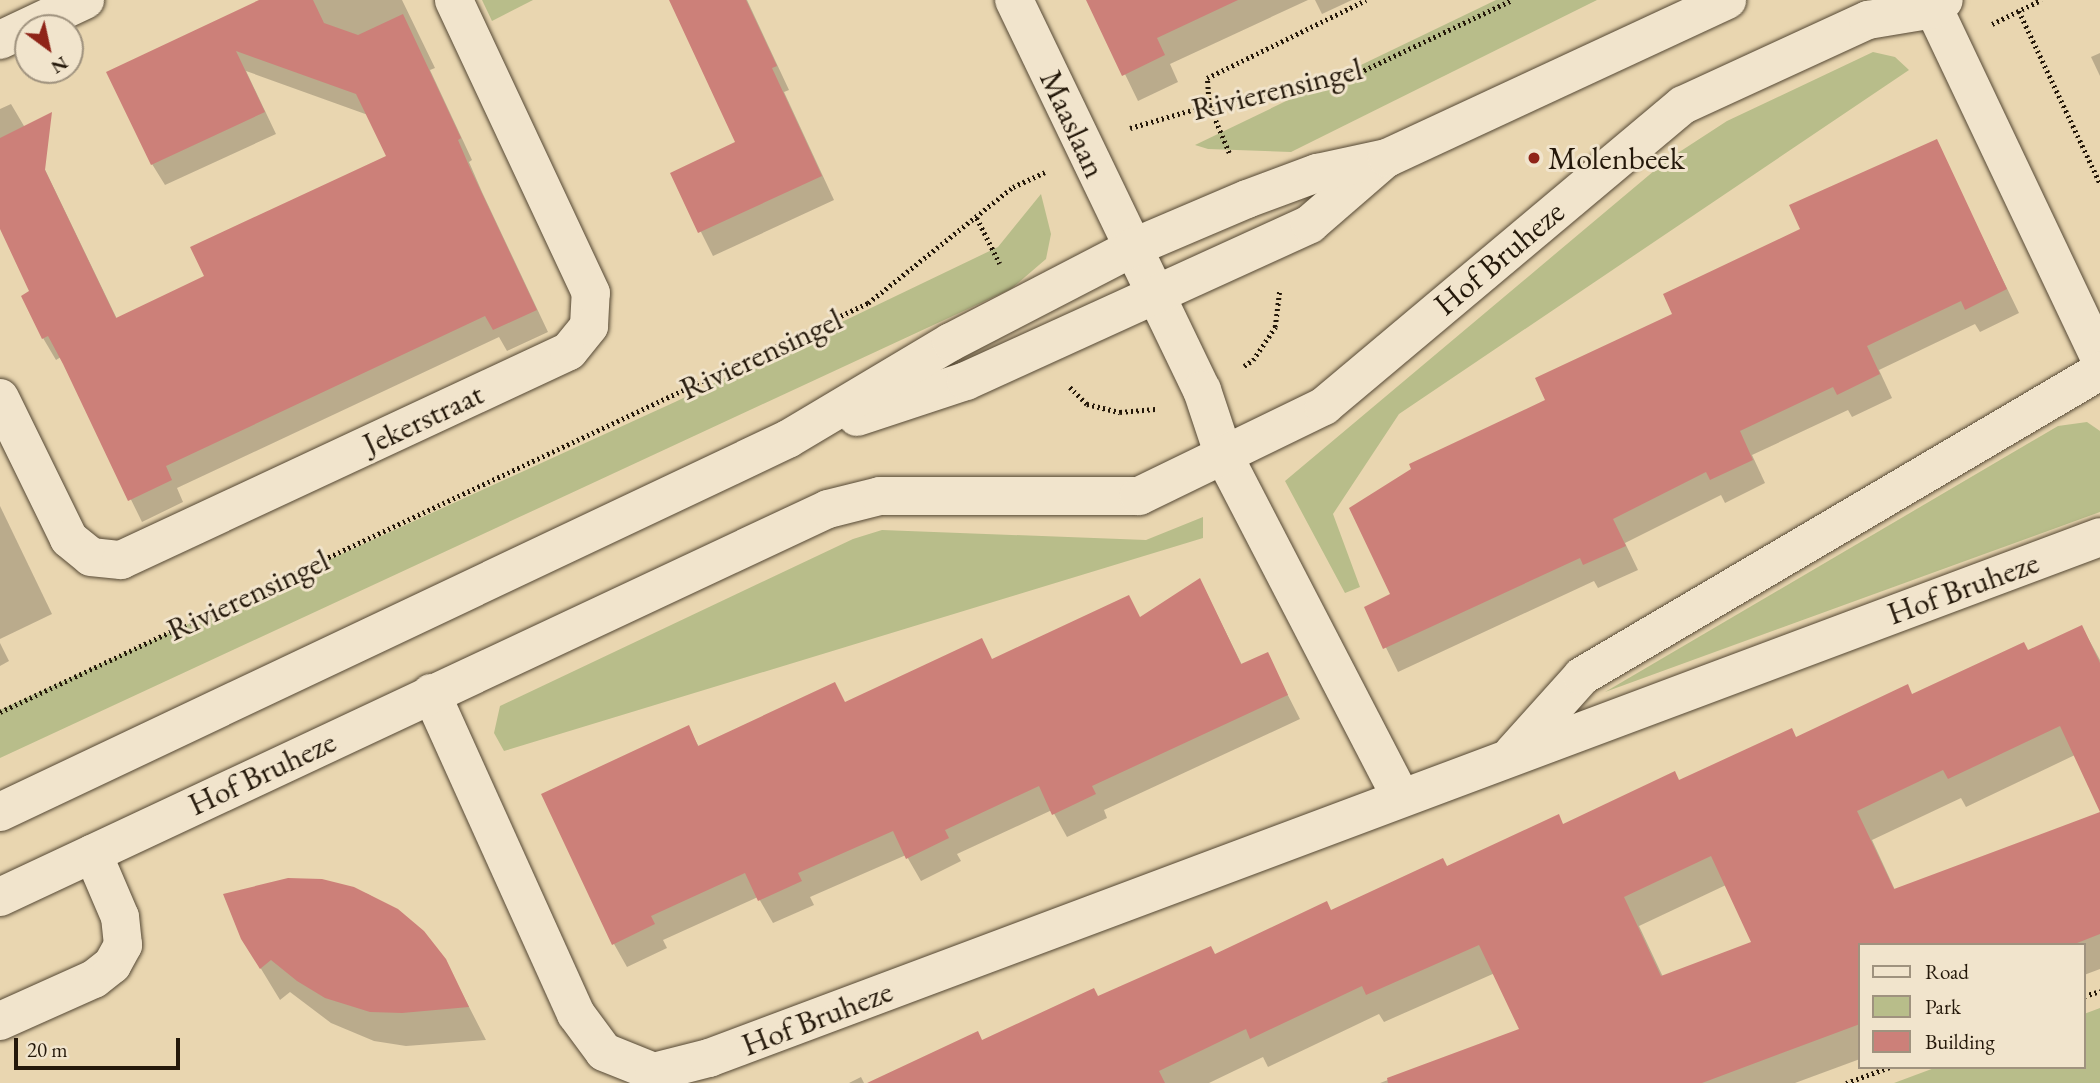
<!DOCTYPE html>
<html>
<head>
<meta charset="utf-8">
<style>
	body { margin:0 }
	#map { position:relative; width:2100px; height:1083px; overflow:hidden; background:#e9d6b0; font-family:"EB Garamond",serif }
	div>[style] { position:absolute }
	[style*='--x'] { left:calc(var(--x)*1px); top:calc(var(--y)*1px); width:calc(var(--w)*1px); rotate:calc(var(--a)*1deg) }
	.green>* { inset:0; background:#b8bd8a }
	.shadow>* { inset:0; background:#0003 }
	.building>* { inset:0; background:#cc8079 }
	.path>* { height:4.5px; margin-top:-2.25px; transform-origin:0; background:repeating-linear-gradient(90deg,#24180a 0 2px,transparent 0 5.5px) }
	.roads { filter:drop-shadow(0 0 2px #554834) drop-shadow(0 0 2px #554834) }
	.minor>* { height:38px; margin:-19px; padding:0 19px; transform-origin:19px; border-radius:19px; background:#f1e4cc }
	.dots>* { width:19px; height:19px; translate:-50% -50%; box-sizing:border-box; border:4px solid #f1e4cc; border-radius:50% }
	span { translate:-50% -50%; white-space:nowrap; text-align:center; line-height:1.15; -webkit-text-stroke:6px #f1e4cc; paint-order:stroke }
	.street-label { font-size:32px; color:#24180a }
	.poi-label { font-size:32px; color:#24180a }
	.left { translate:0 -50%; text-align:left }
	.legend { position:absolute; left:1858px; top:943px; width:228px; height:126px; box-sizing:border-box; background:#f1e4cc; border:2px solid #9f927e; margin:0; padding:9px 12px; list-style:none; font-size:21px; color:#24180a }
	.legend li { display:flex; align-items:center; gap:14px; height:35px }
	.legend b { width:35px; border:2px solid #9f927e }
	.north { position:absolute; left:14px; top:14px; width:70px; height:70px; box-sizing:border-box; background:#f1e4cc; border:2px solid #9f927e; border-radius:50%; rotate:147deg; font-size:19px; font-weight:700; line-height:28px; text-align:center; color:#24180a }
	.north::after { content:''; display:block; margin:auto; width:24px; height:32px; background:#8f2418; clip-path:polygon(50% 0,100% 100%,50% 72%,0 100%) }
	.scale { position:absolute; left:14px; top:1038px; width:166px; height:32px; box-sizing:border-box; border:4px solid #24180a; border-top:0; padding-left:9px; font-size:21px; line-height:24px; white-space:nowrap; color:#24180a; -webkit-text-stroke:5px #f1e4cc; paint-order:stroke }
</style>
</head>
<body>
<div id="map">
	<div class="green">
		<div style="clip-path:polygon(482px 0,533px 0,492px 21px)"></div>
		<div style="clip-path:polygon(1496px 0,1597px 0,1291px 152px,1208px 149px,1195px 145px)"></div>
		<div style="clip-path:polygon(1873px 52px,1895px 57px,1909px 70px,1399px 414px,1333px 514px,1360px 587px,1345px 593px,1285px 481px,1667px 160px,1727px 121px)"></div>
		<div style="clip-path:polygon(1041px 194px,1051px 234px,1046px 259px,1011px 289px,0 758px,0 710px,675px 402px,998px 247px)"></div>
		<div style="clip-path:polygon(2087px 422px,2100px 431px,2100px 512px,1605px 692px,2058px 426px)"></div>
		<div style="clip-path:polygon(1203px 517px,1203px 538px,1016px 595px,504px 751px,494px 733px,500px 706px,853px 539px,882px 530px,1146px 540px)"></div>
		<div style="clip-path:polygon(2100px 1008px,2100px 1083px,1894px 1083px,1937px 1067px,2084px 1067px,2084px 1014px)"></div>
	</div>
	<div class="shadow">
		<div style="clip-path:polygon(263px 0,402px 0,435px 68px,430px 70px,472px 160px,469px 162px,482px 192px,548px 332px,507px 351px,499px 337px,177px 488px,183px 502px,142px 522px,61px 357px,56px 360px,43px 338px,32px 292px,0 224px,0 109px,11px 104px,24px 126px,117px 319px,206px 277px,388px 157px,368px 115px,246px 71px,276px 134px,165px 185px,152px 164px)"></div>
		<div style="clip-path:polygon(680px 0,747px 0,789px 90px,784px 92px,834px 200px,713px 256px,672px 174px,737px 142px)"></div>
		<div style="clip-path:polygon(1089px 0,1308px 0,1170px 64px,1178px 82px,1138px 101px)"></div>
		<div style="clip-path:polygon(1315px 0,1352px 0,1322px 14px)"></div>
		<div style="clip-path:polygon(2100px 53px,2100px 76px,2091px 57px)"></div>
		<div style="clip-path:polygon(1936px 142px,2019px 313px,1980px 332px,1975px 324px,1879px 370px,1892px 398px,1852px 417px,1848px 410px,1752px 455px,1765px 483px,1725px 503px,1721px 495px,1625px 543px,1638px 570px,1598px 588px,1594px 581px,1398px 672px,1366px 607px,1393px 595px,1548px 401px)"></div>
		<div style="clip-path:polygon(0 506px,52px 614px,0 639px)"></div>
		<div style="clip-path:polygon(1200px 580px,1242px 665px,1267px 654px,1300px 719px,1104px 810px,1107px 818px,1067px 837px,1052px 810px,957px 854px,961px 861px,921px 881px,906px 855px,810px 897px,814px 905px,773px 923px,758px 897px,663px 940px,667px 948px,627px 967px,614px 944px,688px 727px,699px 747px,1141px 619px)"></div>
		<div style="clip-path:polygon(evenodd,2082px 627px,2100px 660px,2100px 755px,2077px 754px,1966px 807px,1961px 798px,1872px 840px,1895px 890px,2100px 814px,2100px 969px,2084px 975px,2084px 945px,1860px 945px,1860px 1059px,1795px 1083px,1380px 1083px,1521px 1030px,1495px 973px,1384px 1022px,1379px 1014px,1268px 1067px,1263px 1057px,1209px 1083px,871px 1083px,2028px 652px,2082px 627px,1726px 885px,1753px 943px,1663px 977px,1639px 926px,1726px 885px)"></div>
		<div style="clip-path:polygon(0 643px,9px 661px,0 666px)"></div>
		<div style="clip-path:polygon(337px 884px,368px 894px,410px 920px,445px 960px,486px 1040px,406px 1046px,374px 1041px,331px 1023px,290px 992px,280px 1000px,243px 939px)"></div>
		<div style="clip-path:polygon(861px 1077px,864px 1083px,849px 1083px)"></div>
	</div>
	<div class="building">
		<div style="clip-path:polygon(259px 0,313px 0,324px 23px,358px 35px,403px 14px,461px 138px,458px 140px,470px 168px,537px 310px,493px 330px,485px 316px,166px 466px,172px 480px,128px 501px,63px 364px,48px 336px,42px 339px,21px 296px,29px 291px,0 229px,0 138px,52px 112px,45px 170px,116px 318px,204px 276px,190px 247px,386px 156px,356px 94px,236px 51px,265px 112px,151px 165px,106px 72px)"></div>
		<div style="clip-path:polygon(669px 0,746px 0,777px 66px,772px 68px,822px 176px,698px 233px,670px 173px,735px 142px)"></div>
		<div style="clip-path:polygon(1086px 0,1238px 0,1157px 38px,1165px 55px,1122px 76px)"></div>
		<div style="clip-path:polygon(1937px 139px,2007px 289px,1965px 310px,1961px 301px,1867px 346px,1880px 374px,1837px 395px,1833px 387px,1740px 431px,1753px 460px,1710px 480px,1706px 472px,1613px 519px,1626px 546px,1583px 565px,1580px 558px,1383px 649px,1364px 607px,1390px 594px,1349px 508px,1411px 469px,1409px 464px,1545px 400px,1535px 378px,1672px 314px,1663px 294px,1800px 229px,1789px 205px)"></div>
		<div style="clip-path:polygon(1200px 578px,1241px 664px,1268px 652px,1288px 695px,1092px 786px,1096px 794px,1052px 815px,1039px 786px,945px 830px,949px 838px,906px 859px,893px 831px,798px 873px,802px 881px,758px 901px,745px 873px,651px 916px,655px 924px,612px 945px,541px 794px,689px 725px,698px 746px,835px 682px,845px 702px,982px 638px,992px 659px,1129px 595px,1140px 617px)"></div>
		<div style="clip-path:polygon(evenodd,2082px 625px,2100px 663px,2100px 934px,2072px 945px,1860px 945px,1860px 1024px,1702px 1083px,1388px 1083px,1387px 1078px,1519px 1029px,1479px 945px,1366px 995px,1362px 986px,1250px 1039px,1246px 1029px,1159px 1071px,1165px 1083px,867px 1083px,978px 1031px,982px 1040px,1094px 988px,1098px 996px,1211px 946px,1215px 954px,1327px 901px,1331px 910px,1443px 858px,1447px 866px,1559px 814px,1563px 824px,1675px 771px,1679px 780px,1792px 728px,1796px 737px,1908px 684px,1912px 694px,2024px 642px,2028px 650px,2082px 625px,2060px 726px,2100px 812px,1894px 889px,1857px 811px,1943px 770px,1948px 779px,2060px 726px,2082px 625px,1711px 856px,1751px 942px,1661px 976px,1624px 897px,1711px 856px)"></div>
		<div style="clip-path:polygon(288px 878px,322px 879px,354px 887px,398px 909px,424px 931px,446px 959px,469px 1007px,402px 1013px,370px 1012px,325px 998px,297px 981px,271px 960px,260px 969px,241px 939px,223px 894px)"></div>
	</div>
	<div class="path">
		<div style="--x:2019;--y:11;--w:190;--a:64.8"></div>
		<div style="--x:1992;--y:24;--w:55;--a:-26.1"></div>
		<div style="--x:1130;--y:128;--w:82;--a:-16.2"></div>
		<div style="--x:1209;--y:105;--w:148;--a:-11.7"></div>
		<div style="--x:1354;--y:75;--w:175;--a:-25.4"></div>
		<div style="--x:1229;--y:153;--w:52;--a:-112.6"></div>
		<div style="--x:1209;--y:105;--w:27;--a:-94"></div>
		<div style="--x:1207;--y:78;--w:177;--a:-26.1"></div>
		<div style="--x:977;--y:218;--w:51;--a:63.4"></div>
		<div style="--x:1244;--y:366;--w:11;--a:-34"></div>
		<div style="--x:1253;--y:360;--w:40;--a:-56"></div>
		<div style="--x:1275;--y:327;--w:38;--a:-83"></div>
		<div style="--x:1070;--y:387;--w:24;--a:45"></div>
		<div style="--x:1087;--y:404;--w:34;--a:14"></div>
		<div style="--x:1120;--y:412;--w:38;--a:-5"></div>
		<div style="--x:0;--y:712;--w:960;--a:-25.23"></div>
		<div style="--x:868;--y:303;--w:186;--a:-38.7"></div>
		<div style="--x:1013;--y:187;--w:35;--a:-25"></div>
		<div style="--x:2084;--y:996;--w:17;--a:-17"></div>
		<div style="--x:1846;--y:1083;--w:47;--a:-20"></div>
	</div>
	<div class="roads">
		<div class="minor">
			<div style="--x:1014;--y:0;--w:433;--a:64.3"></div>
			<div style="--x:1202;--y:390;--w:70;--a:71.6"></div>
			<div style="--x:1224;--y:456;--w:385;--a:62.6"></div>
			<div style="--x:1934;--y:9;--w:386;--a:64.6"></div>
			<div style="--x:0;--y:40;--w:94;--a:-25.2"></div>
			<div style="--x:0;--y:398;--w:157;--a:63.9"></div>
			<div style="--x:69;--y:539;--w:28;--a:39"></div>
			<div style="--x:91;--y:557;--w:30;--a:6"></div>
			<div style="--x:121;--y:560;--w:494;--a:-25"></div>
			<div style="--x:569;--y:351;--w:32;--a:-51"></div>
			<div style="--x:589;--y:326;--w:33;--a:-87"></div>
			<div style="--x:591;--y:293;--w:323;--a:-115.1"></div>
			<div style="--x:857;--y:417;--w:115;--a:-18.3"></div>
			<div style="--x:966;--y:381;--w:378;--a:-24.5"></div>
			<div style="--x:1310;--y:224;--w:98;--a:-40.9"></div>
			<div style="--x:431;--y:693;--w:352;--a:65.7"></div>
			<div style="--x:576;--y:1014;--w:47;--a:53.6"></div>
			<div style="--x:604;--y:1052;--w:54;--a:21.8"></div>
			<div style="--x:654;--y:1072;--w:57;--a:-14.3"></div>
			<div style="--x:709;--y:1058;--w:1485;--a:-20.53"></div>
			<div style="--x:1513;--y:753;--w:103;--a:-48.1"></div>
			<div style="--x:1582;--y:676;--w:601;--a:-30.49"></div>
			<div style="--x:0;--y:812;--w:872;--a:-25.33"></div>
			<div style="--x:788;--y:439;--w:190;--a:-30.8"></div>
			<div style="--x:951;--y:342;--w:204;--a:-27.4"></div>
			<div style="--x:1132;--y:248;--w:125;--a:-23.1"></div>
			<div style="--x:1247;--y:199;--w:75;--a:-20.4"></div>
			<div style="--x:1317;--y:173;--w:72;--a:-12.1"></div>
			<div style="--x:1387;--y:158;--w:375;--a:-24.9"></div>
			<div style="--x:0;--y:897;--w:914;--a:-25.11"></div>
			<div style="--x:828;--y:509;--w:54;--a:-14"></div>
			<div style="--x:880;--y:496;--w:259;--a:0"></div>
			<div style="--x:1139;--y:496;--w:206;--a:-25.9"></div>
			<div style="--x:1324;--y:406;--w:468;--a:-40"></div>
			<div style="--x:1683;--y:105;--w:204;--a:-24.7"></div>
			<div style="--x:1868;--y:20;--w:67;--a:-9.5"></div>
			<div style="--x:1934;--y:9;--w:13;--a:-42"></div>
			<div style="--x:0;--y:1021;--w:103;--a:-24.1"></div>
			<div style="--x:94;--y:979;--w:23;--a:-38"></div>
			<div style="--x:112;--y:965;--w:23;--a:-61"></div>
			<div style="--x:123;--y:945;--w:28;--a:-96"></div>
			<div style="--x:120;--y:917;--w:69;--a:-113.2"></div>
		</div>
	</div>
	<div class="dots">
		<div style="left:1534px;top:158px;background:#8f2418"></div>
	</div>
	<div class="street-label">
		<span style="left:1277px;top:89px;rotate:-14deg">Rivierensingel</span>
		<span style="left:1073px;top:124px;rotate:65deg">Maaslaan</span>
		<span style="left:1499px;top:258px;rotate:-40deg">Hof Bruheze</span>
		<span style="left:761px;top:354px;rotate:-25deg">Rivierensingel</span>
		<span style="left:423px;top:419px;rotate:-25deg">Jekerstraat</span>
		<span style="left:1963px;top:588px;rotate:-20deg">Hof Bruheze</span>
		<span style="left:248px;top:595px;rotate:-25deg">Rivierensingel</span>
		<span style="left:262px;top:773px;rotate:-25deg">Hof Bruheze</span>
		<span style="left:817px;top:1018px;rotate:-21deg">Hof Bruheze</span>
	</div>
	<div class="poi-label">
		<span class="left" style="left:1548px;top:158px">Molenbeek</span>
	</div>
	<ul class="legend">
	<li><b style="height:9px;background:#f1e4cc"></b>Road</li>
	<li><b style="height:19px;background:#b8bd8a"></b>Park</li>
	<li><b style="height:19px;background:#cc8079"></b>Building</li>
	</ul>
	<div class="north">N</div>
	<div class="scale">20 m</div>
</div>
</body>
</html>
